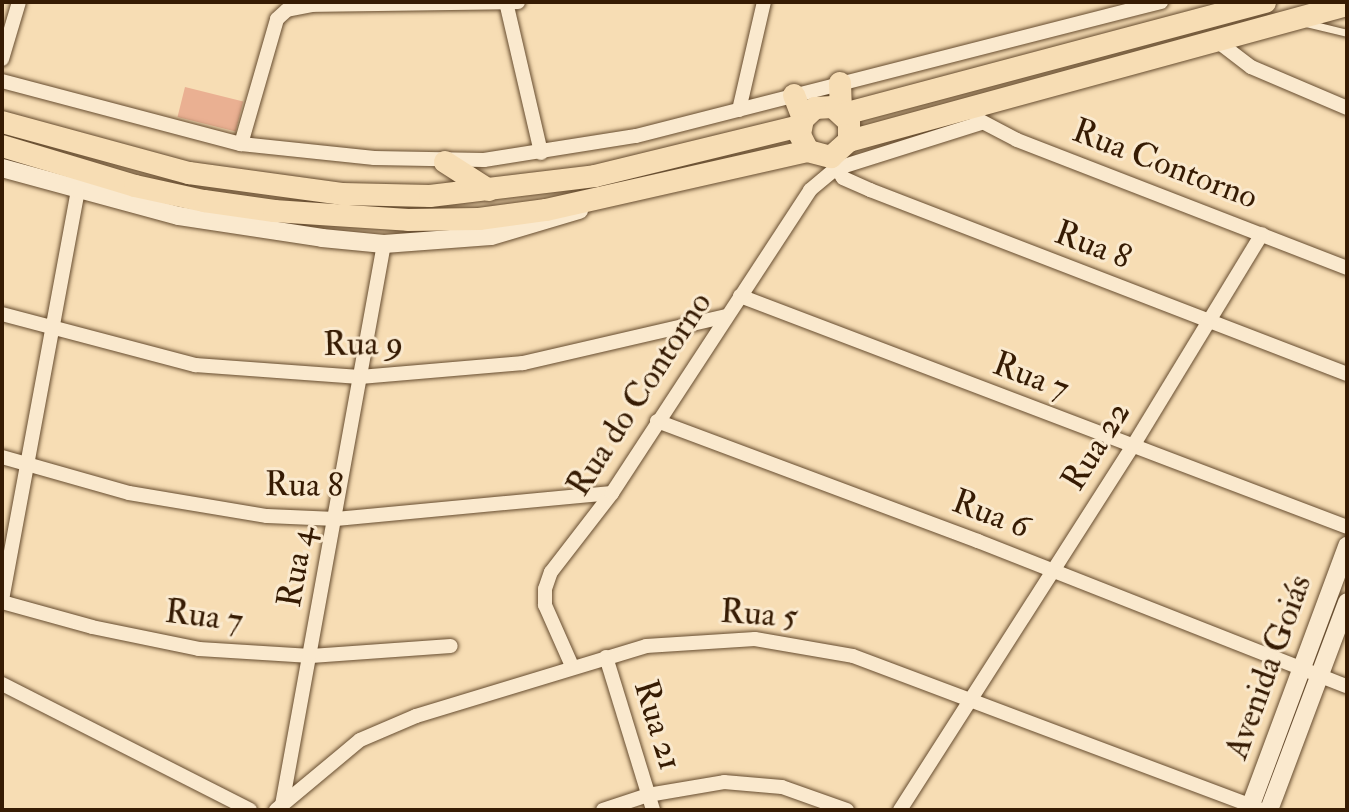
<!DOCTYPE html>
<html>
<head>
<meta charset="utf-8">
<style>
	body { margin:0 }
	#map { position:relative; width:1349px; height:812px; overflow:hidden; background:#f7ddb4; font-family:"IM FELL Double Pica",serif }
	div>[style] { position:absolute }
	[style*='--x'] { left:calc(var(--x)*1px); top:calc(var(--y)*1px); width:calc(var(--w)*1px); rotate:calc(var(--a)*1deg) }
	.building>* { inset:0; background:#eab092; transform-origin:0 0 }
	.roads { filter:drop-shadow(0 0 2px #664c2f) drop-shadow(0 0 2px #664c2f) }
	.service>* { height:7px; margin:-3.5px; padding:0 3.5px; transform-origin:3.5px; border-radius:3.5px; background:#fae9ce }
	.minor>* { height:14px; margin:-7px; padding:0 7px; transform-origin:7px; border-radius:7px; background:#fae9ce }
	.tertiary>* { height:18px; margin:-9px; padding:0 9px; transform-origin:9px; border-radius:9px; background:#fae9ce }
	.primary>* { height:22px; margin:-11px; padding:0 11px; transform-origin:11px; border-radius:11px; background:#f7ddb4 }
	span { translate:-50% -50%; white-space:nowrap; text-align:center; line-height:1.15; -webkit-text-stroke:6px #fae9ce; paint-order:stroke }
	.street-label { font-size:34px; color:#361b03 }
	.frame { position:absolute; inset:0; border:4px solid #361b03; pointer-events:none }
</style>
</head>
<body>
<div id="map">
	<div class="building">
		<div style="left:185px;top:87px;width:60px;height:31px;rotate:14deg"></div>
	</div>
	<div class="roads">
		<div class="service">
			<div style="--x:1306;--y:23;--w:42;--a:13.7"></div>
		</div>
		<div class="minor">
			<div style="--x:506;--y:2;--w:155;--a:76.9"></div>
			<div style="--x:1217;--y:41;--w:43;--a:37.4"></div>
			<div style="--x:1251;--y:67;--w:104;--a:23.1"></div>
			<div style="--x:2;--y:59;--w:59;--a:-73.4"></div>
			<div style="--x:2;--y:81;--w:247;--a:14.8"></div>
			<div style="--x:241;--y:144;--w:134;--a:6"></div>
			<div style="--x:374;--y:158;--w:110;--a:1"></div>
			<div style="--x:484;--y:160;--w:154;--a:-9"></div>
			<div style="--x:636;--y:136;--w:542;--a:-14.32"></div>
			<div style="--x:739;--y:110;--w:111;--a:-77"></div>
			<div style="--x:977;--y:119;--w:45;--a:27.7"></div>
			<div style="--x:1017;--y:140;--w:354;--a:21.2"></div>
			<div style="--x:241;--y:144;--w:130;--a:-73.9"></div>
			<div style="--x:277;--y:19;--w:13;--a:-42"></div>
			<div style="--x:287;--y:10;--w:25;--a:-11"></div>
			<div style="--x:312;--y:5;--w:206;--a:-0.8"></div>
			<div style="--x:832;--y:161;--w:20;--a:57"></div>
			<div style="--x:843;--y:178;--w:30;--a:24"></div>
			<div style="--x:870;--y:190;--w:511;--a:21.09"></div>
			<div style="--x:740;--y:296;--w:649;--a:20.83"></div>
			<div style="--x:2;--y:314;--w:200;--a:14.8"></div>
			<div style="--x:195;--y:365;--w:165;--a:4.2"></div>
			<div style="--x:360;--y:377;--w:164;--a:-4.9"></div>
			<div style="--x:523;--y:363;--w:208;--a:-13"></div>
			<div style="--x:657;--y:421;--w:343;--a:20.5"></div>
			<div style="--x:978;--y:541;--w:396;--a:21.5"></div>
			<div style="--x:2;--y:457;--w:132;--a:15.8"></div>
			<div style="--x:129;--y:493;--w:140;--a:9.5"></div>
			<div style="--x:267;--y:516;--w:69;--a:2.5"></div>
			<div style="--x:336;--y:519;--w:277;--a:-5.4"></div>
			<div style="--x:2;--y:600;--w:417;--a:-79.5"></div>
			<div style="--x:2;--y:602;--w:93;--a:15.5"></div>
			<div style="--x:92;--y:627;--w:109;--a:11.6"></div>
			<div style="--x:199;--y:649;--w:112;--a:3.6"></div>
			<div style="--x:311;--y:656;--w:140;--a:-4.1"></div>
			<div style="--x:606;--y:657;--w:160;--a:72.9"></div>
			<div style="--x:572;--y:666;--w:67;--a:-113.9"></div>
			<div style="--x:545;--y:605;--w:16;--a:-90"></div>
			<div style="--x:545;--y:589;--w:18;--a:-71"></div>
			<div style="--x:551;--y:572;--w:100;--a:-52.3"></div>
			<div style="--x:612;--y:493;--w:362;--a:-56.8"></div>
			<div style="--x:810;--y:190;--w:33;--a:-40"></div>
			<div style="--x:835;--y:169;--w:153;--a:-17.5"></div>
			<div style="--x:2;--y:684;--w:278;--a:26.9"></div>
			<div style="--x:282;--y:805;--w:570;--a:-79.7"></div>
			<div style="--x:276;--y:810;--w:109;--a:-39.8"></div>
			<div style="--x:360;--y:740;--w:61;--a:-23.2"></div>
			<div style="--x:416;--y:716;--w:240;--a:-16.9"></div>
			<div style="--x:646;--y:646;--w:109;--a:-3.7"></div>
			<div style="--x:755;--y:639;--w:99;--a:9.8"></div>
			<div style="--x:853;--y:656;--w:432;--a:20.6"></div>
			<div style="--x:603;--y:810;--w:47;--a:-18.4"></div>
			<div style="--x:648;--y:795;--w:77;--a:-9.7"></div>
			<div style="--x:724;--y:782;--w:58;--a:4.9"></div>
			<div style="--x:782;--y:787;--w:69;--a:19.5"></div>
			<div style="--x:900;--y:810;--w:432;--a:-57.4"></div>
			<div style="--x:1133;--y:446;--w:248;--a:-58.7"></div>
		</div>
		<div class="tertiary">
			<div style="--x:2;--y:168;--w:183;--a:15.2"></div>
			<div style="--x:179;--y:216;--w:145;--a:8.7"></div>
			<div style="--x:322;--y:238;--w:62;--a:5.5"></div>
			<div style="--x:384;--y:244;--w:107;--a:-4.3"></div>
			<div style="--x:491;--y:236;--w:92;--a:-16.5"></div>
			<div style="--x:1249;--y:810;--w:282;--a:-69.6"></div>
			<div style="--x:1269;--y:810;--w:222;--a:-69.4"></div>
		</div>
		<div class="primary">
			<div style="--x:840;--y:83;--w:28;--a:88"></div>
			<div style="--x:794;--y:95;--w:26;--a:69"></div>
			<div style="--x:803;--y:119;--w:16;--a:101"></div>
			<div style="--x:800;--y:135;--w:18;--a:63"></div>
			<div style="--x:808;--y:151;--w:24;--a:15"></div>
			<div style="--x:831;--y:157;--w:24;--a:-42"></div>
			<div style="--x:849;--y:141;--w:19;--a:-90"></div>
			<div style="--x:849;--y:122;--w:22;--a:-137"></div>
			<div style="--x:833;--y:107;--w:18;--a:177"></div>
			<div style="--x:815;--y:108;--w:16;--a:137"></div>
			<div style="--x:844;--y:114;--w:436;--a:-14.9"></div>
			<div style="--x:2;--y:122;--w:194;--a:15.3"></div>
			<div style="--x:189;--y:173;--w:154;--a:7.8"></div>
			<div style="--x:342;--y:194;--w:88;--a:1.3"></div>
			<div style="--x:430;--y:196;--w:166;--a:-6.9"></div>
			<div style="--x:595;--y:176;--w:211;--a:-13.7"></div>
			<div style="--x:849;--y:141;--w:516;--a:-15.27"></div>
			<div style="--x:2;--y:146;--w:139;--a:16.7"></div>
			<div style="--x:135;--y:186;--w:71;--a:12.3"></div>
			<div style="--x:204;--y:201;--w:71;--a:8.1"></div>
			<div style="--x:274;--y:211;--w:134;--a:3.8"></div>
			<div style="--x:408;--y:220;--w:71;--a:-0.8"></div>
			<div style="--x:479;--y:219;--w:68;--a:-7.7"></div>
			<div style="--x:546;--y:210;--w:269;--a:-12.7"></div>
			<div style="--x:445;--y:162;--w:52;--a:32.5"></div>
		</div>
	</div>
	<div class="street-label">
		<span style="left:1165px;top:164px;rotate:21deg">Rua Contorno</span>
		<span style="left:1093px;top:245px;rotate:21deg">Rua 8</span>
		<span style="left:363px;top:344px;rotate:-1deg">Rua 9</span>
		<span style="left:1031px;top:376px;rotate:21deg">Rua 7</span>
		<span style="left:639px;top:394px;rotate:-57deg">Rua do Contorno</span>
		<span style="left:1096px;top:446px;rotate:-58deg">Rua 22</span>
		<span style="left:304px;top:485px;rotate:1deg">Rua 8</span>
		<span style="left:991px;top:514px;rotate:21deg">Rua 6</span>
		<span style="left:296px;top:567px;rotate:-80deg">Rua 4</span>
		<span style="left:759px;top:614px;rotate:4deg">Rua 5</span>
		<span style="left:204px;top:616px;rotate:7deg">Rua 7</span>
		<span style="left:1268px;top:667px;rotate:-70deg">Avenida Goiás</span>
		<span style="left:658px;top:725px;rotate:73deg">Rua 21</span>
	</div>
	<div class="frame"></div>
</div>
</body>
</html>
